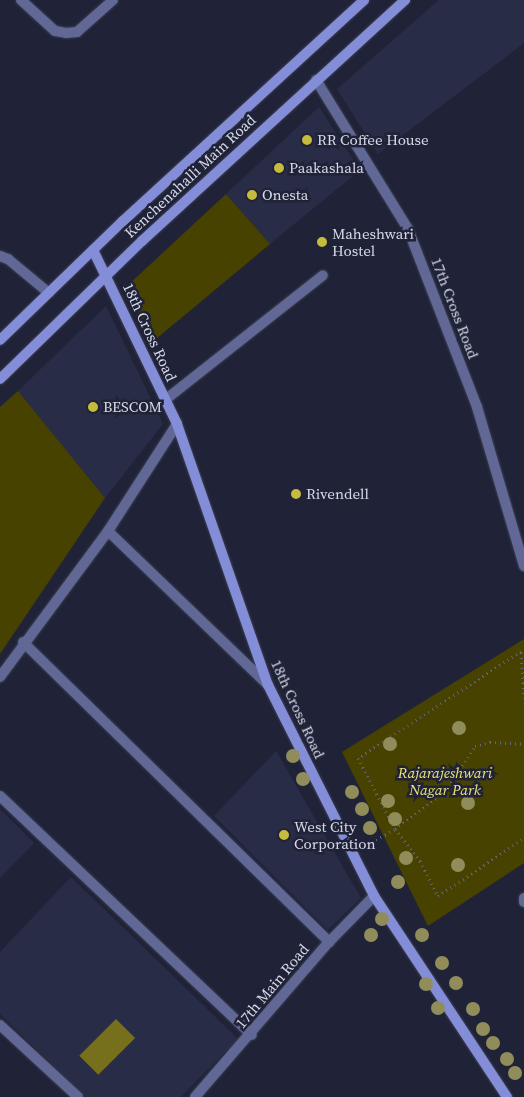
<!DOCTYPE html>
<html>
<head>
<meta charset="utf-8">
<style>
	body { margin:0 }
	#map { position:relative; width:524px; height:1097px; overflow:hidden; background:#202338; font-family:"Source Serif 4",serif }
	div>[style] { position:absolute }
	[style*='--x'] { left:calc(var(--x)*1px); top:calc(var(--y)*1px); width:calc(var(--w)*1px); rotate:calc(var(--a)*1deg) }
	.built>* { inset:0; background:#292c46 }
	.green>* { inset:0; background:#484201 }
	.water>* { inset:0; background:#766f1c; transform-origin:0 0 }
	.path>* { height:3px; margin-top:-1.5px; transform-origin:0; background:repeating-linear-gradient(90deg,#626577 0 1px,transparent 0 5px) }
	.roads { filter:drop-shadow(0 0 1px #3d4054) drop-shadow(0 0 1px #3d4054) }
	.lane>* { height:10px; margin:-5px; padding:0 5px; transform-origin:5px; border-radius:5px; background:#616896 }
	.street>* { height:10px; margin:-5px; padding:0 5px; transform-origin:5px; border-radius:5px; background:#616896 }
	.secondary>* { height:10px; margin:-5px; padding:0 5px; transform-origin:5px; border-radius:5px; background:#848dd7 }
	.trees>* { width:14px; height:14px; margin:-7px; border-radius:50%; background:#918d5b }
	.dots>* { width:14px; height:14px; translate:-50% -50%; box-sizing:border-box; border:2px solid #202338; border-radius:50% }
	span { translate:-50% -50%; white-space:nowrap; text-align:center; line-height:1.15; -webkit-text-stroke:5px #202338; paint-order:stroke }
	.poi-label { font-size:15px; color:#d5d8e6 }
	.left { translate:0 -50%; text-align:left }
	.street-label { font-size:15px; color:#d5d8e6 }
	.park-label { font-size:15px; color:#ede477; font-style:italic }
</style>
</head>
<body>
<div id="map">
	<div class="built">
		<div style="clip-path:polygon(439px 0,524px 0,524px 43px,378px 154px,337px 89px)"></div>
		<div style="clip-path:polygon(319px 107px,360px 170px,270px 244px,226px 194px)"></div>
		<div style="clip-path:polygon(106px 306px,163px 424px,105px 498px,18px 391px)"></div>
		<div style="clip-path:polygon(276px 751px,361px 898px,328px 930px,214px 816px)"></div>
		<div style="clip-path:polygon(0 809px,34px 843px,0 878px)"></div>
		<div style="clip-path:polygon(71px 877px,238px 1039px,181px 1097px,86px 1097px,0 1014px,0 952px)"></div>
	</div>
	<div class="green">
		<div style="clip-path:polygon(226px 194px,270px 244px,150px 344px,125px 288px)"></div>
		<div style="clip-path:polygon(18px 391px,105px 498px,0 654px,0 407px)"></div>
		<div style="clip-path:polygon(524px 639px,524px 863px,428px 926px,342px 752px)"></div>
	</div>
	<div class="water">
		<div style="left:116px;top:1019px;width:27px;height:52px;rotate:45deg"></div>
	</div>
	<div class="path">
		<div style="--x:524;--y:698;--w:47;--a:-93.7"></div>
		<div style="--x:521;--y:651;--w:195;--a:146.7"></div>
		<div style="--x:358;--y:758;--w:80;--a:62.5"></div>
		<div style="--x:395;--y:829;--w:41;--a:52"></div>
		<div style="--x:420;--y:861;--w:39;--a:63"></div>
		<div style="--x:438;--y:896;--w:104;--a:-34"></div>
		<div style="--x:363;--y:847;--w:37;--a:-29"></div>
		<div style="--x:395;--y:829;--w:64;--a:-36.7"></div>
		<div style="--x:446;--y:791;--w:54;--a:-57.2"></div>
		<div style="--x:475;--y:746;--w:16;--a:-15"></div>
		<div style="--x:490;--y:742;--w:34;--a:3"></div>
	</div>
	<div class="roads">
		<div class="lane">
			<div style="--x:0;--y:256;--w:9;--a:21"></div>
			<div style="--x:8;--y:259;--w:53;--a:39.7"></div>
			<div style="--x:165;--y:400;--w:201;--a:-38.3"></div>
		</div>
		<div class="street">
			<div style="--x:21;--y:0;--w:46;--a:42.4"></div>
			<div style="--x:55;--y:31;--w:11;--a:10"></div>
			<div style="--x:66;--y:33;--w:11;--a:-5"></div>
			<div style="--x:77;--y:32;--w:48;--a:-41.6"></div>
			<div style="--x:316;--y:80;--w:175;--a:58.3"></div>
			<div style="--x:408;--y:229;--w:191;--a:68.8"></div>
			<div style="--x:477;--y:407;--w:166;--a:73.5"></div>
			<div style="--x:177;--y:424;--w:127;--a:122.8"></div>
			<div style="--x:108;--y:531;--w:222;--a:43.9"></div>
			<div style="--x:23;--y:642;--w:429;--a:44.4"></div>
			<div style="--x:0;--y:677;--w:182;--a:-53.5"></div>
			<div style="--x:0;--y:796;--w:347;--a:43.5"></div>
			<div style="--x:524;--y:898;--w:4;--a:90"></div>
			<div style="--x:0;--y:1025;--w:106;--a:42.7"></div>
			<div style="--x:195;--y:1097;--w:205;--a:-49.2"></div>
			<div style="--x:329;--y:942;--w:64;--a:-45.6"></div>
		</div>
		<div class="secondary">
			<div style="--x:93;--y:250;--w:193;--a:64.2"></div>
			<div style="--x:177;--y:424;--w:276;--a:70.8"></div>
			<div style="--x:268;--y:685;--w:236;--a:63.3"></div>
			<div style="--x:374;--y:896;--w:241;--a:56.5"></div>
			<div style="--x:0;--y:340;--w:171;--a:-44.1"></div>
			<div style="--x:123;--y:221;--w:327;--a:-42.5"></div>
			<div style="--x:0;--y:379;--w:198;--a:-44.2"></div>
			<div style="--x:142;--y:241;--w:357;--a:-42.5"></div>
		</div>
	</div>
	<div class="trees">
		<div style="left:459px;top:728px"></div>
		<div style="left:390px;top:744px"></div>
		<div style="left:293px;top:756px"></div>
		<div style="left:303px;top:779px"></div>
		<div style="left:352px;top:792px"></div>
		<div style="left:388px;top:801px"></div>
		<div style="left:468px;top:803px"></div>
		<div style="left:362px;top:809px"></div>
		<div style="left:395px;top:819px"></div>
		<div style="left:370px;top:828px"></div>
		<div style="left:406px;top:858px"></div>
		<div style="left:458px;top:865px"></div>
		<div style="left:398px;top:882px"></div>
		<div style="left:382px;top:919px"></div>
		<div style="left:371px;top:935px"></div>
		<div style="left:422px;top:935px"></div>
		<div style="left:442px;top:963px"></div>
		<div style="left:456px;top:983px"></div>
		<div style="left:426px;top:984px"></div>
		<div style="left:438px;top:1008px"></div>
		<div style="left:473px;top:1009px"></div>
		<div style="left:483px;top:1029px"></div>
		<div style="left:493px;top:1043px"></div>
		<div style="left:507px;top:1059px"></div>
		<div style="left:515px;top:1073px"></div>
	</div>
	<div class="dots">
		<div style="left:307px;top:140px;background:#c6bc3c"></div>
		<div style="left:279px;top:168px;background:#c6bc3c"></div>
		<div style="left:252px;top:195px;background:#c6bc3c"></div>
		<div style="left:322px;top:242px;background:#c6bc3c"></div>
		<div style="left:93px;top:407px;background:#c6bc3c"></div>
		<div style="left:296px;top:494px;background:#c6bc3c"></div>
		<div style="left:284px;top:835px;background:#c6bc3c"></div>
	</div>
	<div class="poi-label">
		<span class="left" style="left:317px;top:140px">RR Coffee House</span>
		<span class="left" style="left:289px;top:168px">Paakashala</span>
		<span class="left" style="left:262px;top:195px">Onesta</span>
		<span class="left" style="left:332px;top:242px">Maheshwari<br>Hostel</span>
		<span class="left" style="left:103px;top:407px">BESCOM</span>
		<span class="left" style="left:306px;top:494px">Rivendell</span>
		<span class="left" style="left:294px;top:835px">West City<br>Corporation</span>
	</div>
	<div class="street-label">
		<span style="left:190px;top:176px;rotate:-43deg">Kenchenahalli Main Road</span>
		<span style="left:455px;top:308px;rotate:69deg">17th Cross Road</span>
		<span style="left:150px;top:332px;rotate:65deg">18th Cross Road</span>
		<span style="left:298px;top:709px;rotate:65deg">18th Cross Road</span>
		<span style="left:272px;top:986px;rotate:-50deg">17th Main Road</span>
	</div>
	<div class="park-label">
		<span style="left:445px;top:781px">Rajarajeshwari<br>Nagar Park</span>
	</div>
</div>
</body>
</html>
